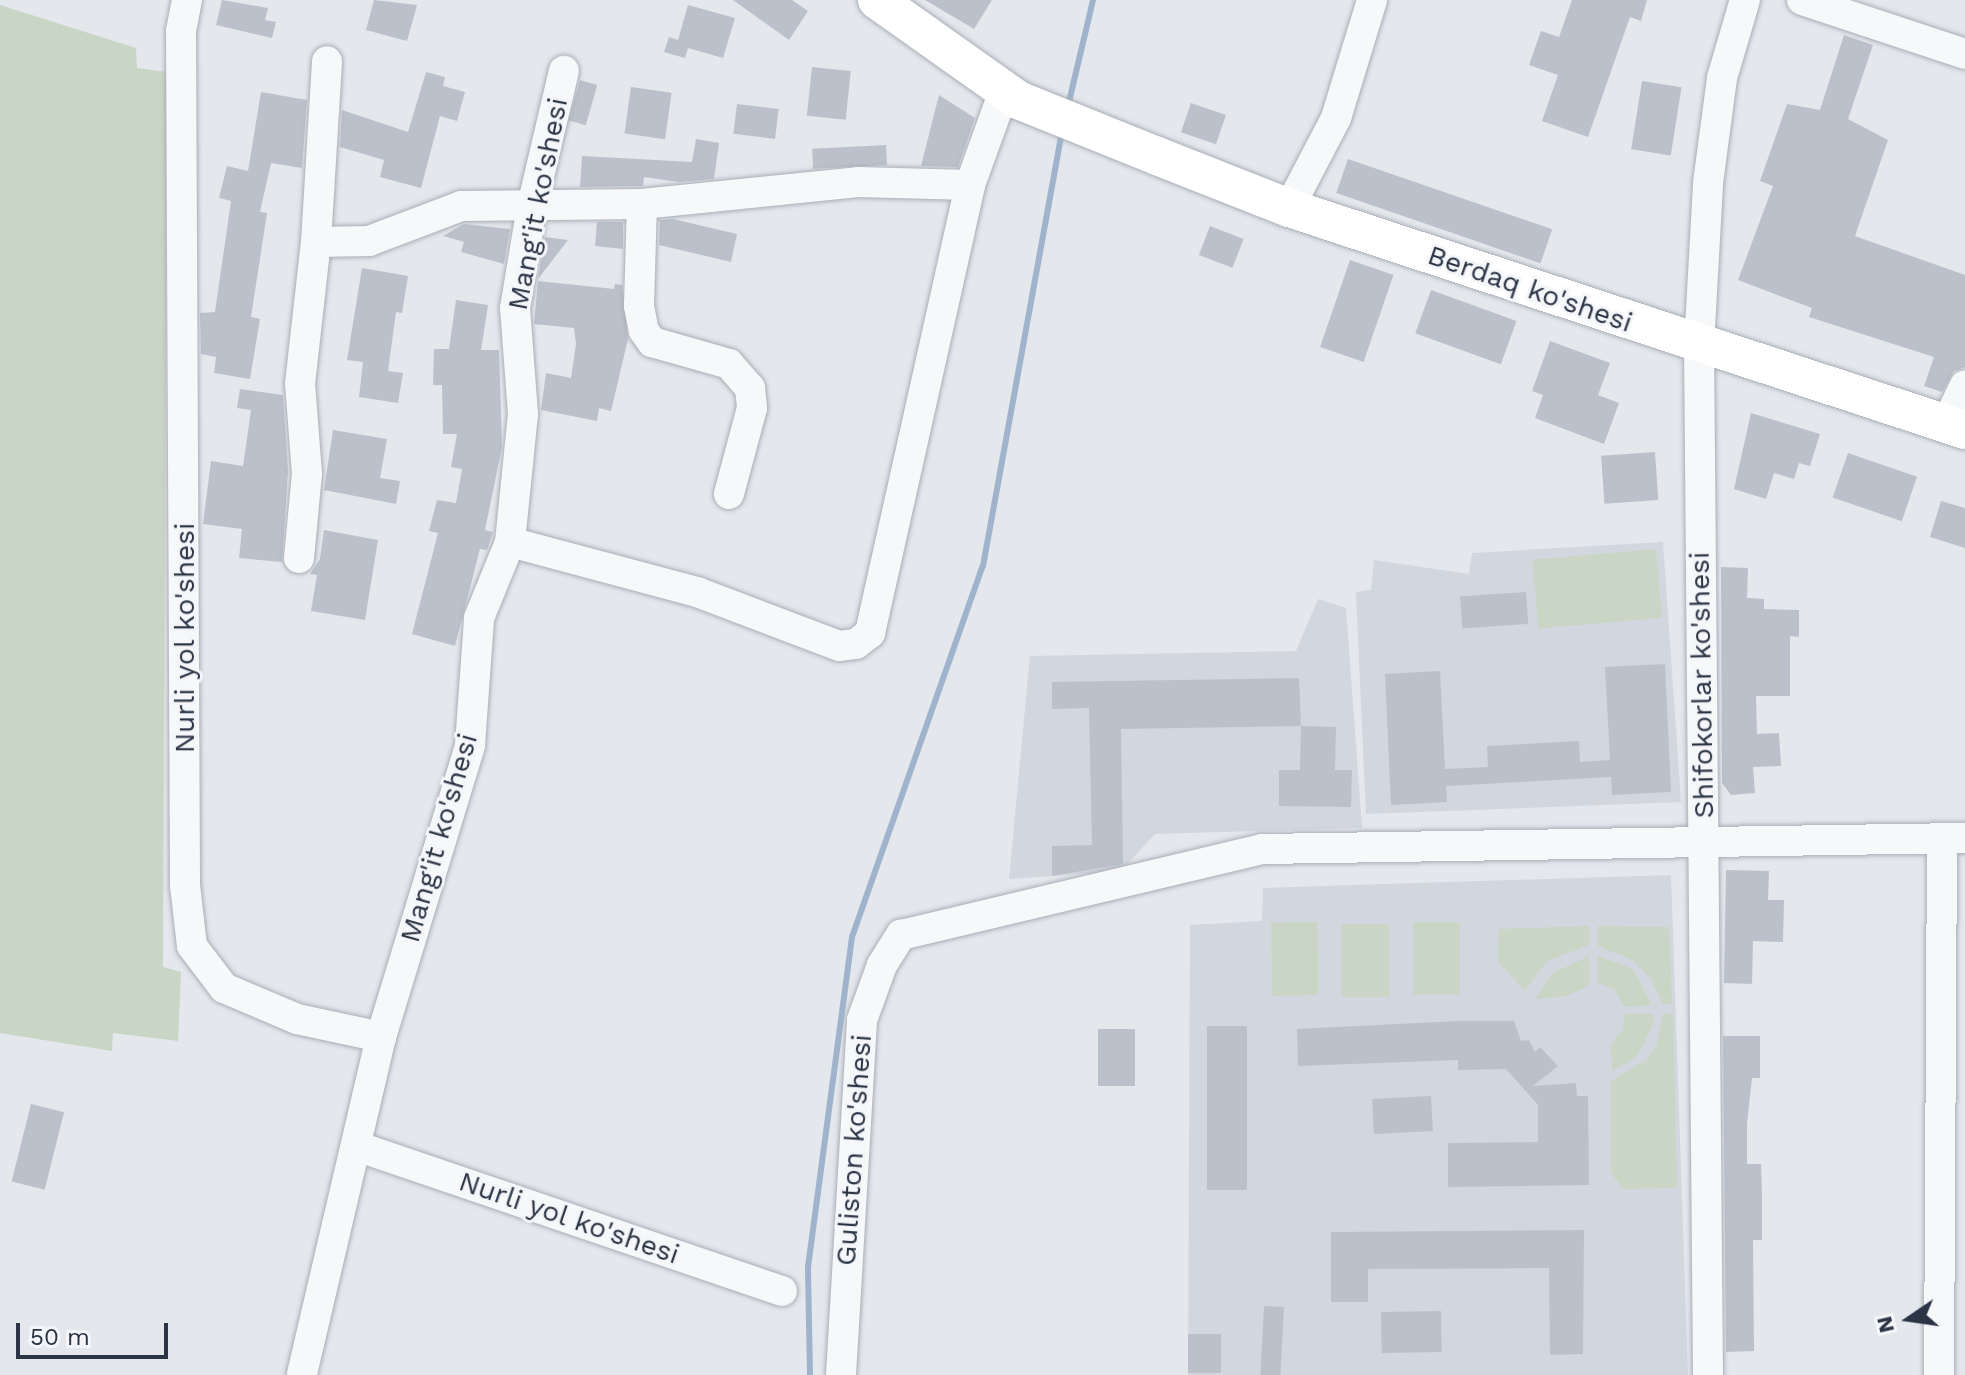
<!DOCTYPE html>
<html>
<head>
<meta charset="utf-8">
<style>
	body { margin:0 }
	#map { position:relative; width:1965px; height:1375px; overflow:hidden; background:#e4e7ec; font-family:"Work Sans",sans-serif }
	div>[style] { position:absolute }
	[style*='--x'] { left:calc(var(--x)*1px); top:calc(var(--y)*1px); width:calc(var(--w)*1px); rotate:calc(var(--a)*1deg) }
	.built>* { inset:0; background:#d2d6de }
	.green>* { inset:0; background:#c9d6c5; transform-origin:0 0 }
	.stream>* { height:6px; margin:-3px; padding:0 3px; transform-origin:3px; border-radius:3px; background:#9fb4cc }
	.building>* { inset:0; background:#bbc0ca; transform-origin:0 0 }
	.roads { filter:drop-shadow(0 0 2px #a9aeb7) drop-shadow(0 0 2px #a9aeb7) }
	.minor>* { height:30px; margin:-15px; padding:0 15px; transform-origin:15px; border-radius:15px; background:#f7f8fa }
	.major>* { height:38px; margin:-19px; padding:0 19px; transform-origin:19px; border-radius:19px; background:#fff }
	span { translate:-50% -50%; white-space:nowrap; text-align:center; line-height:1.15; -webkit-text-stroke:6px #f4f6f9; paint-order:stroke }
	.street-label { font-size:28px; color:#2b3445 }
	.north { position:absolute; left:1869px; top:1279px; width:80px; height:80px; -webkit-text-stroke:6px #f4f6f9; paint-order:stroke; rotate:257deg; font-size:22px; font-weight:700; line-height:32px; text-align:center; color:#2b3445 }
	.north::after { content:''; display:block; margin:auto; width:28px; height:36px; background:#2b3445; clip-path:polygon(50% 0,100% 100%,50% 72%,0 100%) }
	.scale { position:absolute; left:16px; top:1323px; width:152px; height:36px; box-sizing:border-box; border:4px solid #2b3445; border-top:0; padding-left:10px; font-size:24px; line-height:28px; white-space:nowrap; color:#2b3445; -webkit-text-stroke:6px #f4f6f9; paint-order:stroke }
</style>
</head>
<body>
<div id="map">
	<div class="built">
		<div style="clip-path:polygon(1663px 542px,1681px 802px,1366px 814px,1356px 592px,1371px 590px,1374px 560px,1469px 574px,1472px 553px)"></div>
		<div style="clip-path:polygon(1318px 599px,1346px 608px,1362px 828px,1155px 834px,1121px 871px,1009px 879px,1030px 656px,1296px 651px)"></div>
		<div style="clip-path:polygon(1671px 875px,1688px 1375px,1188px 1375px,1190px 925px,1262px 921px,1263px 888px)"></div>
	</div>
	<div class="green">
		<div style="clip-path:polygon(0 5px,136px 48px,137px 68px,167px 72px,163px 967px,181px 972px,178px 1041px,113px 1033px,112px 1051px,0 1033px)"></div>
		<div style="left:1656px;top:549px;width:69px;height:124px;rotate:85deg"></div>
		<div style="left:1317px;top:922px;width:73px;height:46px;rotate:89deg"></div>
		<div style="left:1413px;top:922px;width:47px;height:73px"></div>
		<div style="left:1342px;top:924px;width:47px;height:73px"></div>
		<div style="clip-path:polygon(1589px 926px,1589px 945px,1547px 961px,1525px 991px,1498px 962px,1499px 929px)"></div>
		<div style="clip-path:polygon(1598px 926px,1669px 927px,1672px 1004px,1663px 1004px,1651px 979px,1633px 960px,1598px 946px)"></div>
		<div style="clip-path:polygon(1589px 956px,1589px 985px,1567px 996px,1535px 999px,1551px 974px)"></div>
		<div style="clip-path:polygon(1598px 956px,1633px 969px,1652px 1005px,1625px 1007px,1614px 989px,1598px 983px)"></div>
		<div style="clip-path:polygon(1625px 1014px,1653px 1014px,1653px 1024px,1638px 1055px,1612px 1072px,1611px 1044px,1622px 1031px)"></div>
		<div style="clip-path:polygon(1663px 1014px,1673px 1014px,1677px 1188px,1622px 1189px,1611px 1172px,1611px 1081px,1645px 1061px,1657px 1045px)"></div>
	</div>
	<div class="stream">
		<div style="--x:1068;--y:106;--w:109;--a:-76.7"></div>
		<div style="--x:810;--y:1375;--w:108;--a:-91.1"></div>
		<div style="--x:808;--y:1267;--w:333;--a:-82.4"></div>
		<div style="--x:852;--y:937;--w:393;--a:-70.6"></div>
		<div style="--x:983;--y:566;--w:441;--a:-79.7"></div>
	</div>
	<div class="building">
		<div style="clip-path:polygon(222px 0,268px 8px,265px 20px,276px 22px,272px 38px,216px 25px)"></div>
		<div style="clip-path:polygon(374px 0,417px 5px,407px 41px,366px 30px)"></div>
		<div style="clip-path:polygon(733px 0,792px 0,808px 11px,789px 40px)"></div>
		<div style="clip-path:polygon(925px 0,992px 0,974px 29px)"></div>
		<div style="clip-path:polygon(1572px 0,1647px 0,1641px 21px,1630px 17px,1588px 137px,1542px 121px,1558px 75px,1529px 65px,1541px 31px,1559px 37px)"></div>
		<div style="clip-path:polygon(688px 5px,735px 18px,723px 58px,688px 48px,685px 58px,664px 52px,669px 37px,678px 40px)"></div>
		<div style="clip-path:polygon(1844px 35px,1873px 45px,1848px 119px,1888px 140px,1855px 236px,1965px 275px,1965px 367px,1954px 371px,1942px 392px,1924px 386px,1934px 357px,1809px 317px,1812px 308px,1738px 280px,1773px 186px,1760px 181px,1787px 104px,1820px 110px)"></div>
		<div style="left:812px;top:67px;width:39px;height:49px;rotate:6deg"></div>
		<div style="clip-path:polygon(426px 72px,445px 77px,443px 86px,465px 92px,457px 121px,440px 116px,421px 188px,380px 177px,384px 160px,340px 147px,342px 110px,408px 132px)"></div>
		<div style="left:580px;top:80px;width:18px;height:42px;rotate:16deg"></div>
		<div style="left:1642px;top:81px;width:40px;height:69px;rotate:9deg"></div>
		<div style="left:631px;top:87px;width:41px;height:47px;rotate:8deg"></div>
		<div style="clip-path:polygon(261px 92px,307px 100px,302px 168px,271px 163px,260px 212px,267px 213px,251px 317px,260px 319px,250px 379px,214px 373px,216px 357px,201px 354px,200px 313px,215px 312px,231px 201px,219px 198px,227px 166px,248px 171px)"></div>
		<div style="clip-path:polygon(939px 95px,975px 118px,958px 167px,921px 166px)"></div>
		<div style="left:1191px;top:103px;width:37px;height:31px;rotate:19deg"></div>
		<div style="left:737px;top:104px;width:42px;height:30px;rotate:7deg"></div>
		<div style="clip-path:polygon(696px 139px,719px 143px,714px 179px,679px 182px,644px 177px,643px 186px,580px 187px,582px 156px,692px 162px)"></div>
		<div style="left:886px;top:145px;width:20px;height:74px;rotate:87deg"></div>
		<div style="left:1348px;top:159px;width:216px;height:36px;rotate:19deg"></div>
		<div style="clip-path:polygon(673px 219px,737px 234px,731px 262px,659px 245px,660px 220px)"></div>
		<div style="clip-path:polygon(597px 222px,623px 222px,623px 249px,595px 246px)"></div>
		<div style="clip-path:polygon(464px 224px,510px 229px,504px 264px,461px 252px,464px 242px,443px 236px)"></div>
		<div style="left:1210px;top:226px;width:36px;height:31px;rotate:21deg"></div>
		<div style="clip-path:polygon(545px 237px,568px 240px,538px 279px)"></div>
		<div style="left:1350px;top:260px;width:46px;height:92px;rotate:19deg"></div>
		<div style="clip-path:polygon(362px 268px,408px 276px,402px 313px,396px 312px,388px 371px,403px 373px,398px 403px,359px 397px,363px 362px,347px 360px)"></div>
		<div style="clip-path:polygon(538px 281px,614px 289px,615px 284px,622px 285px,628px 339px,611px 411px,599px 408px,597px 421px,541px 410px,546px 373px,571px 378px,576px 344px,574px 328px,534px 324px)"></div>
		<div style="left:1431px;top:290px;width:91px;height:46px;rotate:20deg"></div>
		<div style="clip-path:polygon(456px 300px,488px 305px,481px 350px,499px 350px,502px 447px,485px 530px,493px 532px,487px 550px,480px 549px,455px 646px,412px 634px,438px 533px,429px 531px,437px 500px,456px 503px,462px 469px,451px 467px,457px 434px,443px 434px,442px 385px,433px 385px,434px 349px,449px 349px)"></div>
		<div style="clip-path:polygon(1550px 341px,1610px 363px,1598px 395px,1619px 403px,1604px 444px,1535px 418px,1543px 395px,1532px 391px)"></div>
		<div style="clip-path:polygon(240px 389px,283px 395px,288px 471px,282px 562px,239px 558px,242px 529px,203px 524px,211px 461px,243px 466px,251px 410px,237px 408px)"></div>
		<div style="clip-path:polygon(1751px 413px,1820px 434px,1810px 466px,1799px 463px,1794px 479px,1774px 473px,1766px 499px,1734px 489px)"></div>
		<div style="clip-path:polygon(333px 430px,387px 439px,380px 478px,400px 481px,396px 504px,324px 490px)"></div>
		<div style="left:1655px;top:452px;width:48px;height:54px;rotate:86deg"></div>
		<div style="left:1848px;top:453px;width:73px;height:47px;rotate:19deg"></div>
		<div style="clip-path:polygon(1941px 501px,1965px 508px,1965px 548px,1930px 537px)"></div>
		<div style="clip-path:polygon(324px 530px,378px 540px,365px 620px,311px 611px,317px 575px,310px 574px,320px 559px)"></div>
		<div style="clip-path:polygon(1721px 567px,1748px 568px,1747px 598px,1764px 599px,1764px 609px,1799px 610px,1799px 637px,1790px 636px,1790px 696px,1756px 696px,1757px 734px,1779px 733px,1781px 766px,1753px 767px,1755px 793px,1731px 795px,1722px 783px)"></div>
		<div style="left:1526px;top:592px;width:32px;height:66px;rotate:86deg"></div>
		<div style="clip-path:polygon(1665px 664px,1671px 792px,1612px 795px,1611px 777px,1446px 786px,1447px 802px,1391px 805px,1385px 674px,1440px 671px,1445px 769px,1488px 767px,1487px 746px,1579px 741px,1580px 762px,1610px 760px,1605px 667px)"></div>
		<div style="clip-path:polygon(1299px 678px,1301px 726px,1121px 729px,1123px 864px,1052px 876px,1052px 846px,1092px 845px,1089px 708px,1052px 709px,1052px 682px)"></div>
		<div style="clip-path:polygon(1301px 726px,1336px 727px,1335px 770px,1352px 770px,1351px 807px,1279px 806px,1279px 770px,1300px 770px)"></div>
		<div style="clip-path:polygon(1726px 870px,1769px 871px,1768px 900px,1784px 900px,1783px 942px,1753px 941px,1752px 984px,1724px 983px)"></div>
		<div style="clip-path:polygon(1458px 1021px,1514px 1021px,1521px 1041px,1529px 1040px,1535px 1052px,1540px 1047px,1558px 1066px,1533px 1086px,1576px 1083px,1577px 1096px,1588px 1096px,1589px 1185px,1448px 1187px,1448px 1143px,1538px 1142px,1538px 1105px,1506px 1069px,1458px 1070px,1458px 1060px,1298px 1066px,1297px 1029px)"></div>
		<div style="left:1207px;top:1026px;width:40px;height:164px"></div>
		<div style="left:1098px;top:1029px;width:37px;height:57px"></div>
		<div style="clip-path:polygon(1723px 1036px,1760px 1036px,1760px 1078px,1752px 1078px,1747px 1123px,1747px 1164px,1761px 1164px,1762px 1194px,1762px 1240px,1753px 1240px,1754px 1351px,1726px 1352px)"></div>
		<div style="left:1431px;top:1096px;width:35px;height:59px;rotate:87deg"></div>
		<div style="left:31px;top:1104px;width:34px;height:80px;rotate:14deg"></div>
		<div style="clip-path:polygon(1584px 1230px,1583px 1354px,1550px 1355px,1549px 1268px,1368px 1269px,1368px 1302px,1331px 1302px,1331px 1232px)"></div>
		<div style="left:1264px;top:1306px;width:20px;height:69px;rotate:3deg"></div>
		<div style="left:1441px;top:1311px;width:41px;height:60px;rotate:89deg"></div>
		<div style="left:1188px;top:1334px;width:33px;height:39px"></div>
	</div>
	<div class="roads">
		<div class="minor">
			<div style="--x:187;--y:0;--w:32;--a:101"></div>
			<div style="--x:181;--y:31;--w:854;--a:89.73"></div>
			<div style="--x:185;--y:885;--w:61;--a:83.5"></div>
			<div style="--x:192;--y:946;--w:53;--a:52.7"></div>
			<div style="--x:224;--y:988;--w:79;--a:23"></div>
			<div style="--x:297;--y:1019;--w:86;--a:12.1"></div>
			<div style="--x:381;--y:1037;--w:347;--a:103.2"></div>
			<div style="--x:1802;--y:0;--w:172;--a:18.3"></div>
			<div style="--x:642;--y:204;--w:102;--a:91.7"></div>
			<div style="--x:639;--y:306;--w:25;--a:79"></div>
			<div style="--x:644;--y:331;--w:14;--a:54"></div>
			<div style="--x:652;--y:342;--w:80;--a:15.9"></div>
			<div style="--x:729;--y:364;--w:32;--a:49"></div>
			<div style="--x:750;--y:388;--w:20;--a:84"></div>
			<div style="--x:752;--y:408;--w:89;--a:105"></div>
			<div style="--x:1289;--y:208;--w:102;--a:-62.4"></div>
			<div style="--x:1336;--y:118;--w:123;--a:-73"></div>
			<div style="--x:316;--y:242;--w:53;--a:-1.1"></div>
			<div style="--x:369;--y:241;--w:98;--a:-20.8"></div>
			<div style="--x:461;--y:206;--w:181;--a:-0.6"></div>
			<div style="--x:642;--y:204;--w:217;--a:-5.8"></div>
			<div style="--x:858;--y:182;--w:112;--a:1.5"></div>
			<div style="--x:1946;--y:424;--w:43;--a:-64"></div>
			<div style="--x:510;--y:542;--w:194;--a:15"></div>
			<div style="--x:697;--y:592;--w:152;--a:20.8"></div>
			<div style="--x:839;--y:646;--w:17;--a:-7"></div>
			<div style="--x:856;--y:644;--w:18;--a:-38"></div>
			<div style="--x:870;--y:633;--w:459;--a:-77.4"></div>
			<div style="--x:970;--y:185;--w:100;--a:-70.1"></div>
			<div style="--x:299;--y:558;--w:84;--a:-84.6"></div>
			<div style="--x:307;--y:474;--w:90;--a:-94.4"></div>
			<div style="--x:300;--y:384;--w:143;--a:-83.6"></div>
			<div style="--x:316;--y:242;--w:181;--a:-86.5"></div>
			<div style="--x:381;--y:1037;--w:305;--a:-73"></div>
			<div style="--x:470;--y:745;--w:127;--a:-85.9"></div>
			<div style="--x:479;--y:618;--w:82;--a:-67.8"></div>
			<div style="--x:510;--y:542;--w:129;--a:-84.2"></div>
			<div style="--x:523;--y:414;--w:106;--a:-94.3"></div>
			<div style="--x:515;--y:308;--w:103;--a:-80.5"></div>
			<div style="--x:532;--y:206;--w:139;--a:-76.7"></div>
			<div style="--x:356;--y:1146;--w:450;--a:18.8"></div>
			<div style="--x:841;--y:1375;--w:356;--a:-86.6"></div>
			<div style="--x:862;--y:1020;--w:59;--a:-70"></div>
			<div style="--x:882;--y:965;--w:36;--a:-58"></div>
			<div style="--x:901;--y:935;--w:371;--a:-13.4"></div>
			<div style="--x:1262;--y:849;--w:703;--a:-0.9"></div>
			<div style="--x:1708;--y:1375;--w:1029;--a:-90.5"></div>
			<div style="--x:1699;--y:346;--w:163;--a:-86.8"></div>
			<div style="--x:1708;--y:183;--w:106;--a:-82.4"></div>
			<div style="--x:1722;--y:78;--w:81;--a:-73.6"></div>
			<div style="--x:1939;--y:1375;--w:536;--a:-89.68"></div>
		</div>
		<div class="major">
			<div style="--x:877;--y:0;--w:173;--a:35.3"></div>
			<div style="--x:1018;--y:100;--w:150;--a:21.9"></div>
			<div style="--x:1157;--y:156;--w:142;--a:21.5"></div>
			<div style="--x:1289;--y:208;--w:712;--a:18.18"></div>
		</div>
	</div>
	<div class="street-label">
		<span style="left:538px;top:204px;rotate:-79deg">Mang'it ko'shesi</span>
		<span style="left:1530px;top:289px;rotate:19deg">Berdaq ko'shesi</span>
		<span style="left:185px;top:638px;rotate:-90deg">Nurli yol ko'shesi</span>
		<span style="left:1702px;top:685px;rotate:-91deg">Shifokorlar ko'shesi</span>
		<span style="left:439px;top:838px;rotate:-74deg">Mang'it ko'shesi</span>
		<span style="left:854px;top:1150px;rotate:-86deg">Guliston ko'shesi</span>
		<span style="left:569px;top:1218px;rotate:19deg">Nurli yol ko'shesi</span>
	</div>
	<div class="north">N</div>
	<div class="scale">50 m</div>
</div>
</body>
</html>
